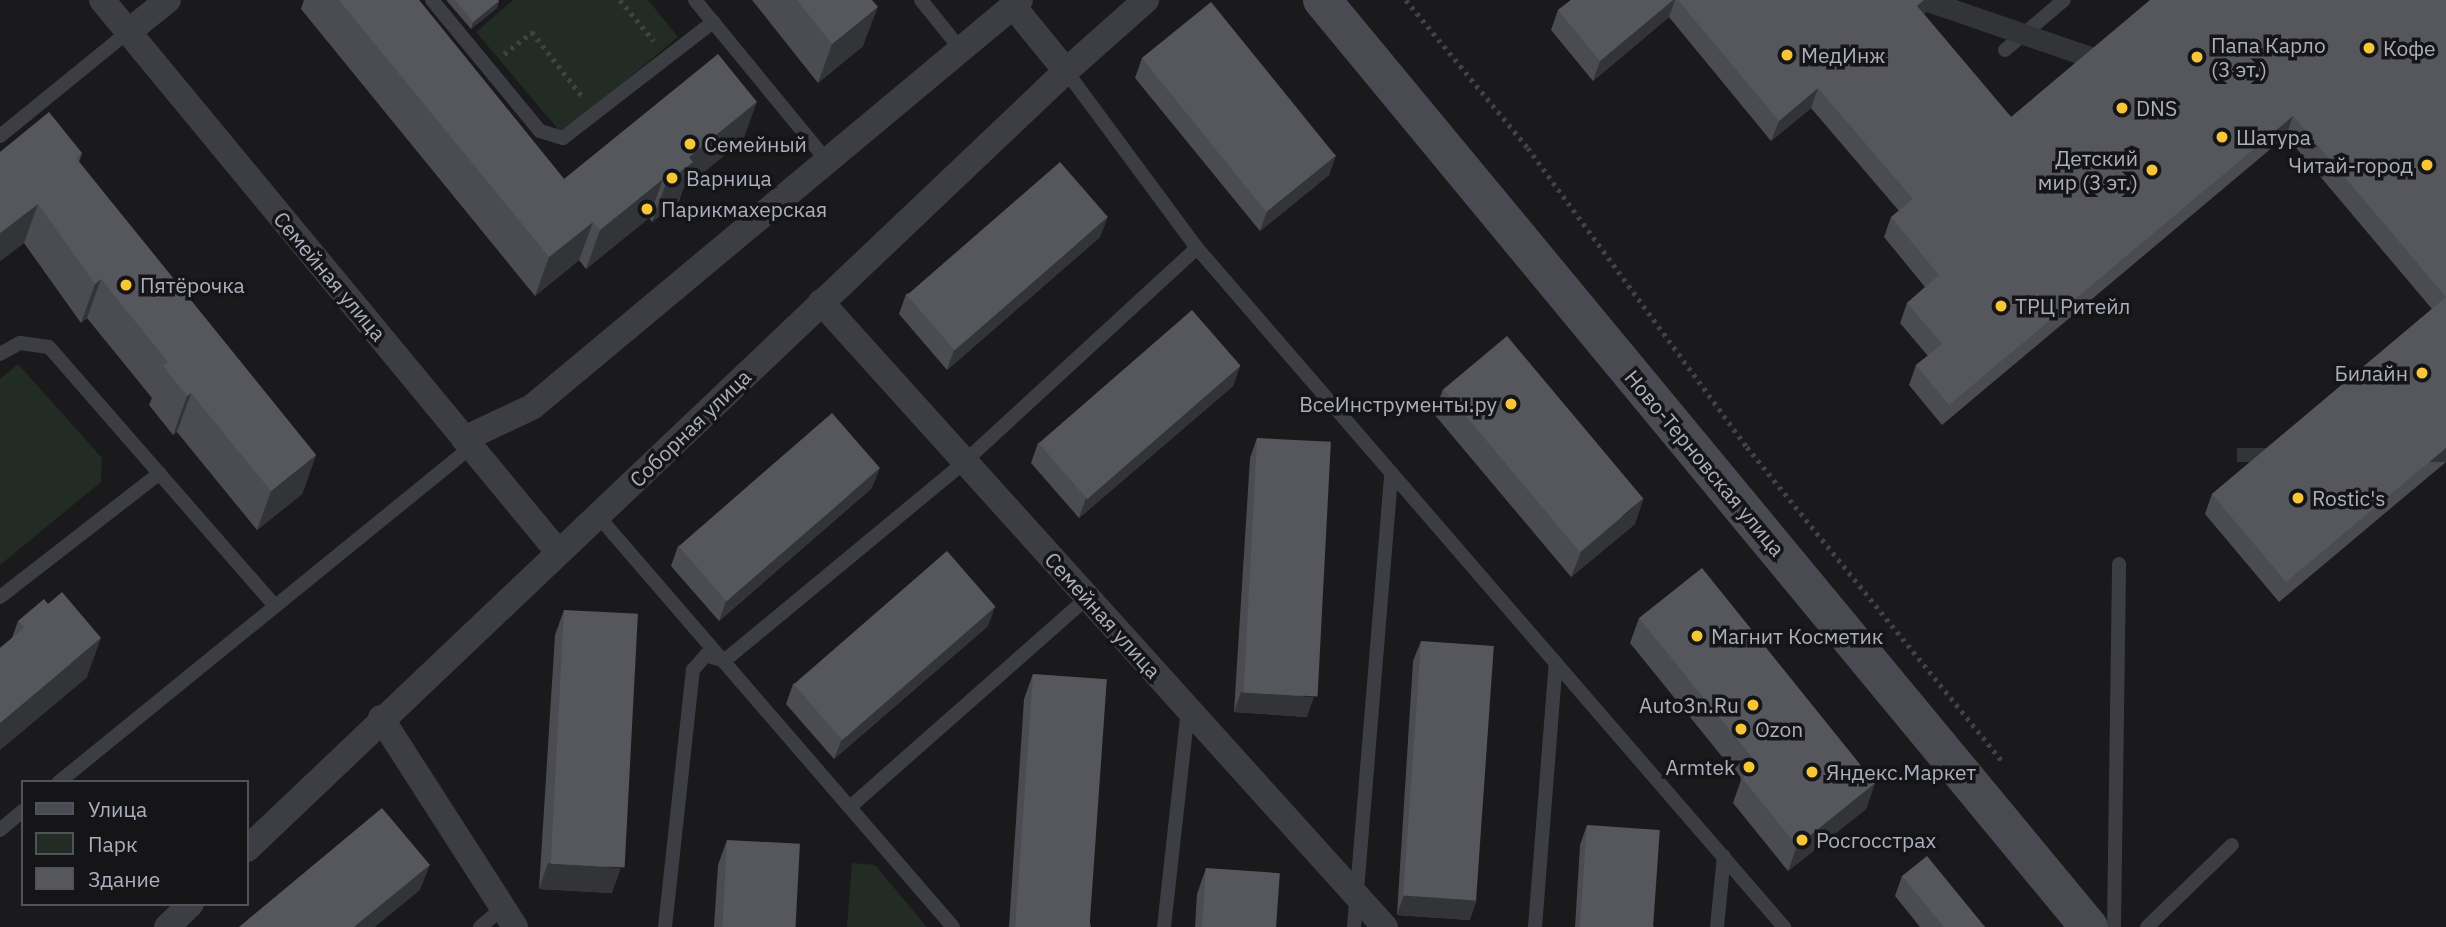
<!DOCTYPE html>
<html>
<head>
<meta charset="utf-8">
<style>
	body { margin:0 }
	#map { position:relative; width:2446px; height:927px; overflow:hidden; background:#1a1a1d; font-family:"IBM Plex Sans",sans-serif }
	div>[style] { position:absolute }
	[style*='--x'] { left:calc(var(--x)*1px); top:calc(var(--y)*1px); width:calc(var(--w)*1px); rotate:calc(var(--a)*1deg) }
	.green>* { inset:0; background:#222b24 }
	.path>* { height:4.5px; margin-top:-2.25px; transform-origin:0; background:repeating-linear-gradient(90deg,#414249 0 3.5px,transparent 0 8.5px) }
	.lane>* { height:14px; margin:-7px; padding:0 7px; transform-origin:7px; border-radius:7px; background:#3d3d44 }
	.street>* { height:26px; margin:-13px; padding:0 13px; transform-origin:13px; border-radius:13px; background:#3d3d44 }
	.secondary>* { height:38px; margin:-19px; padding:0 19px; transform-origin:19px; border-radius:19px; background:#494a52 }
	.wall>* { inset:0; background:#4b4c52 }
	.shaded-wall>* { inset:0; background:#333438; transform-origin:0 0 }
	.building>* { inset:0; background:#56575d; transform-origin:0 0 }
	.dots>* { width:19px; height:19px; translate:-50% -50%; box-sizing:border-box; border:4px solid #151518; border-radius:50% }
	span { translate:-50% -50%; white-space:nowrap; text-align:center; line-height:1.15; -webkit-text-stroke:7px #151518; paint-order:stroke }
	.poi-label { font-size:21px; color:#acb0bc }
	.left { translate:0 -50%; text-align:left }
	.right { translate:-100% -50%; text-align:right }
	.street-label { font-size:21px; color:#acb0bc }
	.legend { position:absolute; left:21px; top:780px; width:228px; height:126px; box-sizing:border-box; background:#151518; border:2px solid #51535a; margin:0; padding:9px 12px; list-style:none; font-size:21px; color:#acb0bc }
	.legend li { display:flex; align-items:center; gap:14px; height:35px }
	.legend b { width:35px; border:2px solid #51535a }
</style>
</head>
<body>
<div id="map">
	<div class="green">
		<div style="clip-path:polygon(513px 0,648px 0,678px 37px,562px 134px,476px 32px)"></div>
		<div style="clip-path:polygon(18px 364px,102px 458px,101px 482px,0 565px,0 379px)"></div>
		<div style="clip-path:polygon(852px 863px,875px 865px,927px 927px,847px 927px)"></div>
	</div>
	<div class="path">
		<div style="--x:620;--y:0;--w:53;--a:50.3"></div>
		<div style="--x:1406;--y:0;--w:192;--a:50.5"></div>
		<div style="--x:1528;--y:148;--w:371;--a:53.8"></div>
		<div style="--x:1747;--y:447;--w:407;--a:50.9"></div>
		<div style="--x:504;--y:54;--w:36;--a:-38"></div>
		<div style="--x:532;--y:32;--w:81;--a:52"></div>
	</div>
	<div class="lane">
		<div style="--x:432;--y:0;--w:170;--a:50.5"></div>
		<div style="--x:540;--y:131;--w:24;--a:17"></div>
		<div style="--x:563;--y:138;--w:190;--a:-37.7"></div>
		<div style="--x:713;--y:22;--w:181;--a:50.6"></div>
		<div style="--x:695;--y:0;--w:28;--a:51"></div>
		<div style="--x:921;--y:0;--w:65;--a:51.2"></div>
		<div style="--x:2005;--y:50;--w:77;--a:-40.3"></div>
		<div style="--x:1066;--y:71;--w:220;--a:53.5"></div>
		<div style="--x:1197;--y:248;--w:898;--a:49.16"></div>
		<div style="--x:0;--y:136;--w:165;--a:-39.1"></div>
		<div style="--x:0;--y:354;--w:23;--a:-29"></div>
		<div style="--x:20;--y:343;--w:29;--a:8"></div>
		<div style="--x:49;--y:347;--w:344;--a:48.9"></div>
		<div style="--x:598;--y:516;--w:543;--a:49.18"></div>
		<div style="--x:0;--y:597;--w:202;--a:-37.8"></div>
		<div style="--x:59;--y:782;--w:531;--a:-39.11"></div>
		<div style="--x:850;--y:807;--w:317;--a:-41.4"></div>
		<div style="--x:0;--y:830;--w:30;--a:-40"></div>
		<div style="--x:480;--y:927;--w:30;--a:-40"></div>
		<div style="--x:665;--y:927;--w:259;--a:-83.8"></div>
		<div style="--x:693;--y:670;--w:20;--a:-49"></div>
		<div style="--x:706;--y:655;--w:19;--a:18"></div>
		<div style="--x:724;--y:661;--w:309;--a:-39.6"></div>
		<div style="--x:962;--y:464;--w:319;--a:-42.6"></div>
		<div style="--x:1164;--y:927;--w:219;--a:-83.7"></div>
		<div style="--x:1354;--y:927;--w:456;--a:-85.3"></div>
		<div style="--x:1535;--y:927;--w:265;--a:-85.5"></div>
		<div style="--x:1717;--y:927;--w:71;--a:-84.4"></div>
		<div style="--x:2114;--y:927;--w:363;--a:-89.2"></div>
		<div style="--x:2147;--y:927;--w:118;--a:-44"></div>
	</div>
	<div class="street">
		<div style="--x:102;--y:0;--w:717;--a:50.43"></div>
		<div style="--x:128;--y:32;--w:51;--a:-38.7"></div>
		<div style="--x:1066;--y:71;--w:107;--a:-41.6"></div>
		<div style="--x:821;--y:302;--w:842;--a:47.94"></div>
		<div style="--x:464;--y:439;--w:75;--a:-25.2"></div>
		<div style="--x:532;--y:407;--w:626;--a:-39.82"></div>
		<div style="--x:381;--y:718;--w:248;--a:57.3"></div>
		<div style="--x:247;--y:849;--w:1130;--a:-43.53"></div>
		<div style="--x:1066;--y:71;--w:84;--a:-129.2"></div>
		<div style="--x:1013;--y:6;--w:9;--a:-41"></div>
		<div style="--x:167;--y:927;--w:33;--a:-44"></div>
	</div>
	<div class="secondary">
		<div style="--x:1322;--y:0;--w:1203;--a:50.4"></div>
	</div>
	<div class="wall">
		<div style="clip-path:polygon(304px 0,419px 0,564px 179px,743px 140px,683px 189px,679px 201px,652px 222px,649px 218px,586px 269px,579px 260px,535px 296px,301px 9px)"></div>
		<div style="clip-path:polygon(447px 0,498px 0,499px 1px,497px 8px,471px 29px,447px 1px)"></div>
		<div style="clip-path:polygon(752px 0,872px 0,863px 46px,818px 83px)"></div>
		<div style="clip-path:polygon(1571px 0,1941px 0,1924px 14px,2011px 117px,2446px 0,2446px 462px,2279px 602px,2205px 514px,2212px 494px,2432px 309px,2286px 136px,1942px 425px,1909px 385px,1916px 365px,1928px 356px,1900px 323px,1907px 303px,1925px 287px,1884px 237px,1891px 217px,1899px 211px,1811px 108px,1771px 141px,1669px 17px,1593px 81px,1551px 30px,1558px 10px)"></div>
		<div style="clip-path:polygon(1142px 58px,1336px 155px,1329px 175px,1260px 231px,1135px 78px)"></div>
		<div style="clip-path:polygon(0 152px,82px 153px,79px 162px,316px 455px,302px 494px,257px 530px,177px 432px,173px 435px,149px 405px,152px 398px,87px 318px,81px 323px,24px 243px,0 261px)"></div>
		<div style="clip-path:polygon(1100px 237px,947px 370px,899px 314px,906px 294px)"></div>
		<div style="clip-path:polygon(1240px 366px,1233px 386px,1079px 518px,1031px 463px,1038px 443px)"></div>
		<div style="clip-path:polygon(1443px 389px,1635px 524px,1571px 577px,1434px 414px)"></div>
		<div style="clip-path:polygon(1257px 438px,1307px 717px,1234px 712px,1250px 458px)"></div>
		<div style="clip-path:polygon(872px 488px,719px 621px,671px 566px,678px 546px)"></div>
		<div style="clip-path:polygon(564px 610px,612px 893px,539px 889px,555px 635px)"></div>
		<div style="clip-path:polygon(1639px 618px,1875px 783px,1866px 809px,1788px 871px,1733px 803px,1741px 780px,1630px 643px)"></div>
		<div style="clip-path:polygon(18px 621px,87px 677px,0 750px,0 648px,12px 638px)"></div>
		<div style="clip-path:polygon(988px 626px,834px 759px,786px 704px,793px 684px)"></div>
		<div style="clip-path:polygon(1421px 641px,1470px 920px,1397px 915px,1413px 661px)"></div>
		<div style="clip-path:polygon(1033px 674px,1091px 927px,1009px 927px,1024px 699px)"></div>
		<div style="clip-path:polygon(1587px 825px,1654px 927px,1575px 927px,1580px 845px)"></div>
		<div style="clip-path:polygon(727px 840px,795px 927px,714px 927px,718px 865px)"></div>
		<div style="clip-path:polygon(1206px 868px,1276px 927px,1195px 927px,1197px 894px)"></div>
		<div style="clip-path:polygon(1902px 876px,1985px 927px,1920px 927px,1895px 896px)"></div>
	</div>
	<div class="shaded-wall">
		<div style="clip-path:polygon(1673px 0,1675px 0,1669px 17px,1593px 81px,1600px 61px)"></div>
		<div style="clip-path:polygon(1924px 0,1941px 0,1909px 26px,1917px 6px)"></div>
		<div style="clip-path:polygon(499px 1px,497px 8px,471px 29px,473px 22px)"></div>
		<div style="clip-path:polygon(878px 7px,863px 46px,818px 83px,832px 44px)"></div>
		<div style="clip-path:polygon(1818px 88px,1811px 108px,1771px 141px,1779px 121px)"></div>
		<div style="clip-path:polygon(757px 102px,743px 140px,683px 189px,679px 201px,652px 222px,666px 183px,689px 157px)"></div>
		<div style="left:2293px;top:116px;width:21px;height:449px;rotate:109deg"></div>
		<div style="clip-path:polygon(1336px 155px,1329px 175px,1260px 231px,1267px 211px)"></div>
		<div style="clip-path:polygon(663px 179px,649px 218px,586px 269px,600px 230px)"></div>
		<div style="clip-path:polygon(38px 204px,24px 243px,0 261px,0 233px)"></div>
		<div style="clip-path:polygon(1108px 217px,1100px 237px,947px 370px,954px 350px)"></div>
		<div style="clip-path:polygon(593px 222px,579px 260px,535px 296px,549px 257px)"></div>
		<div style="clip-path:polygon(101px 279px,87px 318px,81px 323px,95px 284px)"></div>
		<div style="clip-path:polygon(1240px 366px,1233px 386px,1079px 518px,1086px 498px)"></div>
		<div style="clip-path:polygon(191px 393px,177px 432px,173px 435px,187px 396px)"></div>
		<div style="left:2446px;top:448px;width:14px;height:209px;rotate:90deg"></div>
		<div style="clip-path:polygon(316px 455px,302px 494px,257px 530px,271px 491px)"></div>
		<div style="clip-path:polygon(880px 468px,872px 488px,719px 621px,726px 601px)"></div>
		<div style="clip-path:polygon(1644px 498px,1635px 524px,1571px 577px,1581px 552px)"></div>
		<div style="clip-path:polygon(995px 607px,988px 626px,834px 759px,842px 739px)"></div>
		<div style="clip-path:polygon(101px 638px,87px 677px,0 750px,0 723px)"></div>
		<div style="clip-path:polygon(1241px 692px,1314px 697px,1307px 717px,1234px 712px)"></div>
		<div style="clip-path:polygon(1875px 783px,1866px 809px,1788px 871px,1797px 846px)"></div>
		<div style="clip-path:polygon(548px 863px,621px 868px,612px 893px,539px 889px)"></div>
		<div style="clip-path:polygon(430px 865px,420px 890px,375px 927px,354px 927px)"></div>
		<div style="clip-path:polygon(1404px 895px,1477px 900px,1470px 920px,1397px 915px)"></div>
	</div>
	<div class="building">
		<div style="clip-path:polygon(339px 0,419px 0,564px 179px,718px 54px,757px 102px,689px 157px,693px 162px,666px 183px,663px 179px,600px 230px,593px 222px,549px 257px)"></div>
		<div style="clip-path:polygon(455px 0,498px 0,499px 1px,473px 22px)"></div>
		<div style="clip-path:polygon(797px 0,872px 0,878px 7px,832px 44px)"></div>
		<div style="clip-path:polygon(1571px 0,1673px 0,1600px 61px,1558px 10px)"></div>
		<div style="clip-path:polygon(1678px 0,1924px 0,1917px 6px,2011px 117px,2150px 0,2446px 0,2446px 297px,2293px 116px,1949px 405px,1916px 365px,1942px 344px,1907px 303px,1939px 275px,1891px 217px,1913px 199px,1818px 88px,1779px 121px)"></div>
		<div style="left:1211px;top:2px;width:198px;height:89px;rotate:51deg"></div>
		<div style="clip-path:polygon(49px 112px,82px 153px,76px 158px,316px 455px,271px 491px,191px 393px,187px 396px,163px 366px,168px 362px,101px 279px,95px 284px,38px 204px,0 233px,0 152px)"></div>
		<div style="left:1060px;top:162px;width:73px;height:203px;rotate:49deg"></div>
		<div style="clip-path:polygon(2446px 297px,2446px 448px,2286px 582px,2212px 494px)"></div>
		<div style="left:1192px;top:310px;width:74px;height:203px;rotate:49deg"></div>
		<div style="left:1507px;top:336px;width:212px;height:83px;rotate:50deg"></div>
		<div style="left:832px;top:413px;width:73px;height:203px;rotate:49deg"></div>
		<div style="left:1257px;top:438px;width:74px;height:255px;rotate:3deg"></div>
		<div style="left:947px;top:551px;width:74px;height:203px;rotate:49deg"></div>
		<div style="clip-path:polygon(1702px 568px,1875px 783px,1797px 846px,1742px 778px,1758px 765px,1639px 618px)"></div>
		<div style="clip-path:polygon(62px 592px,101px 638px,0 723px,0 648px,24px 628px,18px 621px,44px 599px,48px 604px)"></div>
		<div style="left:564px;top:610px;width:74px;height:254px;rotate:3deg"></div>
		<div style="left:1421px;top:641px;width:73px;height:255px;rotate:4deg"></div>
		<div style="left:1033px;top:674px;width:74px;height:254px;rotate:4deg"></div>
		<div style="clip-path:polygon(382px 808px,430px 865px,354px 927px,239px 927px)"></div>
		<div style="left:1587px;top:825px;width:73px;height:102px;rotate:4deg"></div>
		<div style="left:727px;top:840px;width:73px;height:87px;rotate:3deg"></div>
		<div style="clip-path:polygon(1927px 856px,1985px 927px,1944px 927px,1902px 876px)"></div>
		<div style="left:1206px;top:868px;width:74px;height:59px;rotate:4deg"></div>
	</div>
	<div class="dots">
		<div style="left:2369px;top:48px;background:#f7c637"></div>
		<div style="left:1787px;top:55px;background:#f7c637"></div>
		<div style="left:2197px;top:57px;background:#f7c637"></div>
		<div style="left:2122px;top:108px;background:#f7c637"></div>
		<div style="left:2222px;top:137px;background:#f7c637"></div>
		<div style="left:690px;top:144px;background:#f7c637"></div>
		<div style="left:2427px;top:165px;background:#f7c637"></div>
		<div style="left:2152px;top:170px;background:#f7c637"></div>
		<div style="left:672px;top:178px;background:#f7c637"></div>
		<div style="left:647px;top:209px;background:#f7c637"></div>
		<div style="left:126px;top:285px;background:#f7c637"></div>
		<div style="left:2001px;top:306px;background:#f7c637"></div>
		<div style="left:2422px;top:373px;background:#f7c637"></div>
		<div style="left:1511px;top:404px;background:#f7c637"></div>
		<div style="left:2298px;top:498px;background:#f7c637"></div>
		<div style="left:1697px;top:636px;background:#f7c637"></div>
		<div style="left:1753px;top:705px;background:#f7c637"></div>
		<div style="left:1741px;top:729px;background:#f7c637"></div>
		<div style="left:1749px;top:767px;background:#f7c637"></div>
		<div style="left:1812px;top:772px;background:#f7c637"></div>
		<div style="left:1802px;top:840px;background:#f7c637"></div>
	</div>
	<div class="poi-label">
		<span class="left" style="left:2211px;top:57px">Папа Карло<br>(3 эт.)</span>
		<span class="left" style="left:2383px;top:48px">Кофе</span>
		<span class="left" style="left:1801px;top:55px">МедИнж</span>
		<span class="left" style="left:2136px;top:108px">DNS</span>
		<span class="left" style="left:2236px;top:137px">Шатура</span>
		<span class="left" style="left:704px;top:144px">Семейный</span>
		<span class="right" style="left:2138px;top:170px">Детский<br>мир (3 эт.)</span>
		<span class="right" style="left:2413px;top:165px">Читай-город</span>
		<span class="left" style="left:686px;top:178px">Варница</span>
		<span class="left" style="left:661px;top:209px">Парикмахерская</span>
		<span class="left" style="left:140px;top:285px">Пятёрочка</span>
		<span class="left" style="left:2015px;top:306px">ТРЦ Ритейл</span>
		<span class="right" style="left:2408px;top:373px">Билайн</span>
		<span class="right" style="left:1497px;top:404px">ВсеИнструменты.ру</span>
		<span class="left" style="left:2312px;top:498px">Rostic's</span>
		<span class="left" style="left:1711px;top:636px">Магнит Косметик</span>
		<span class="right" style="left:1739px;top:705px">Auto3n.Ru</span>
		<span class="left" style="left:1755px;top:729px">Ozon</span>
		<span class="right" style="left:1735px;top:767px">Armtek</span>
		<span class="left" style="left:1826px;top:772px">Яндекс.Маркет</span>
		<span class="left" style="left:1816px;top:840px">Росгосстрах</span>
	</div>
	<div class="street-label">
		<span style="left:330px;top:276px;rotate:50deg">Семейная улица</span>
		<span style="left:690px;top:428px;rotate:-44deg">Соборная улица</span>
		<span style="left:1705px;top:463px;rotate:50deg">Ново-Терновская улица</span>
		<span style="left:1103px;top:615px;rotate:48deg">Семейная улица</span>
	</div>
	<ul class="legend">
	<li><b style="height:9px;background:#494a52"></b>Улица</li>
	<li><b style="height:19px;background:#222b24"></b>Парк</li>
	<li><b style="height:19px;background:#56575d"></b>Здание</li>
	</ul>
</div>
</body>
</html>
